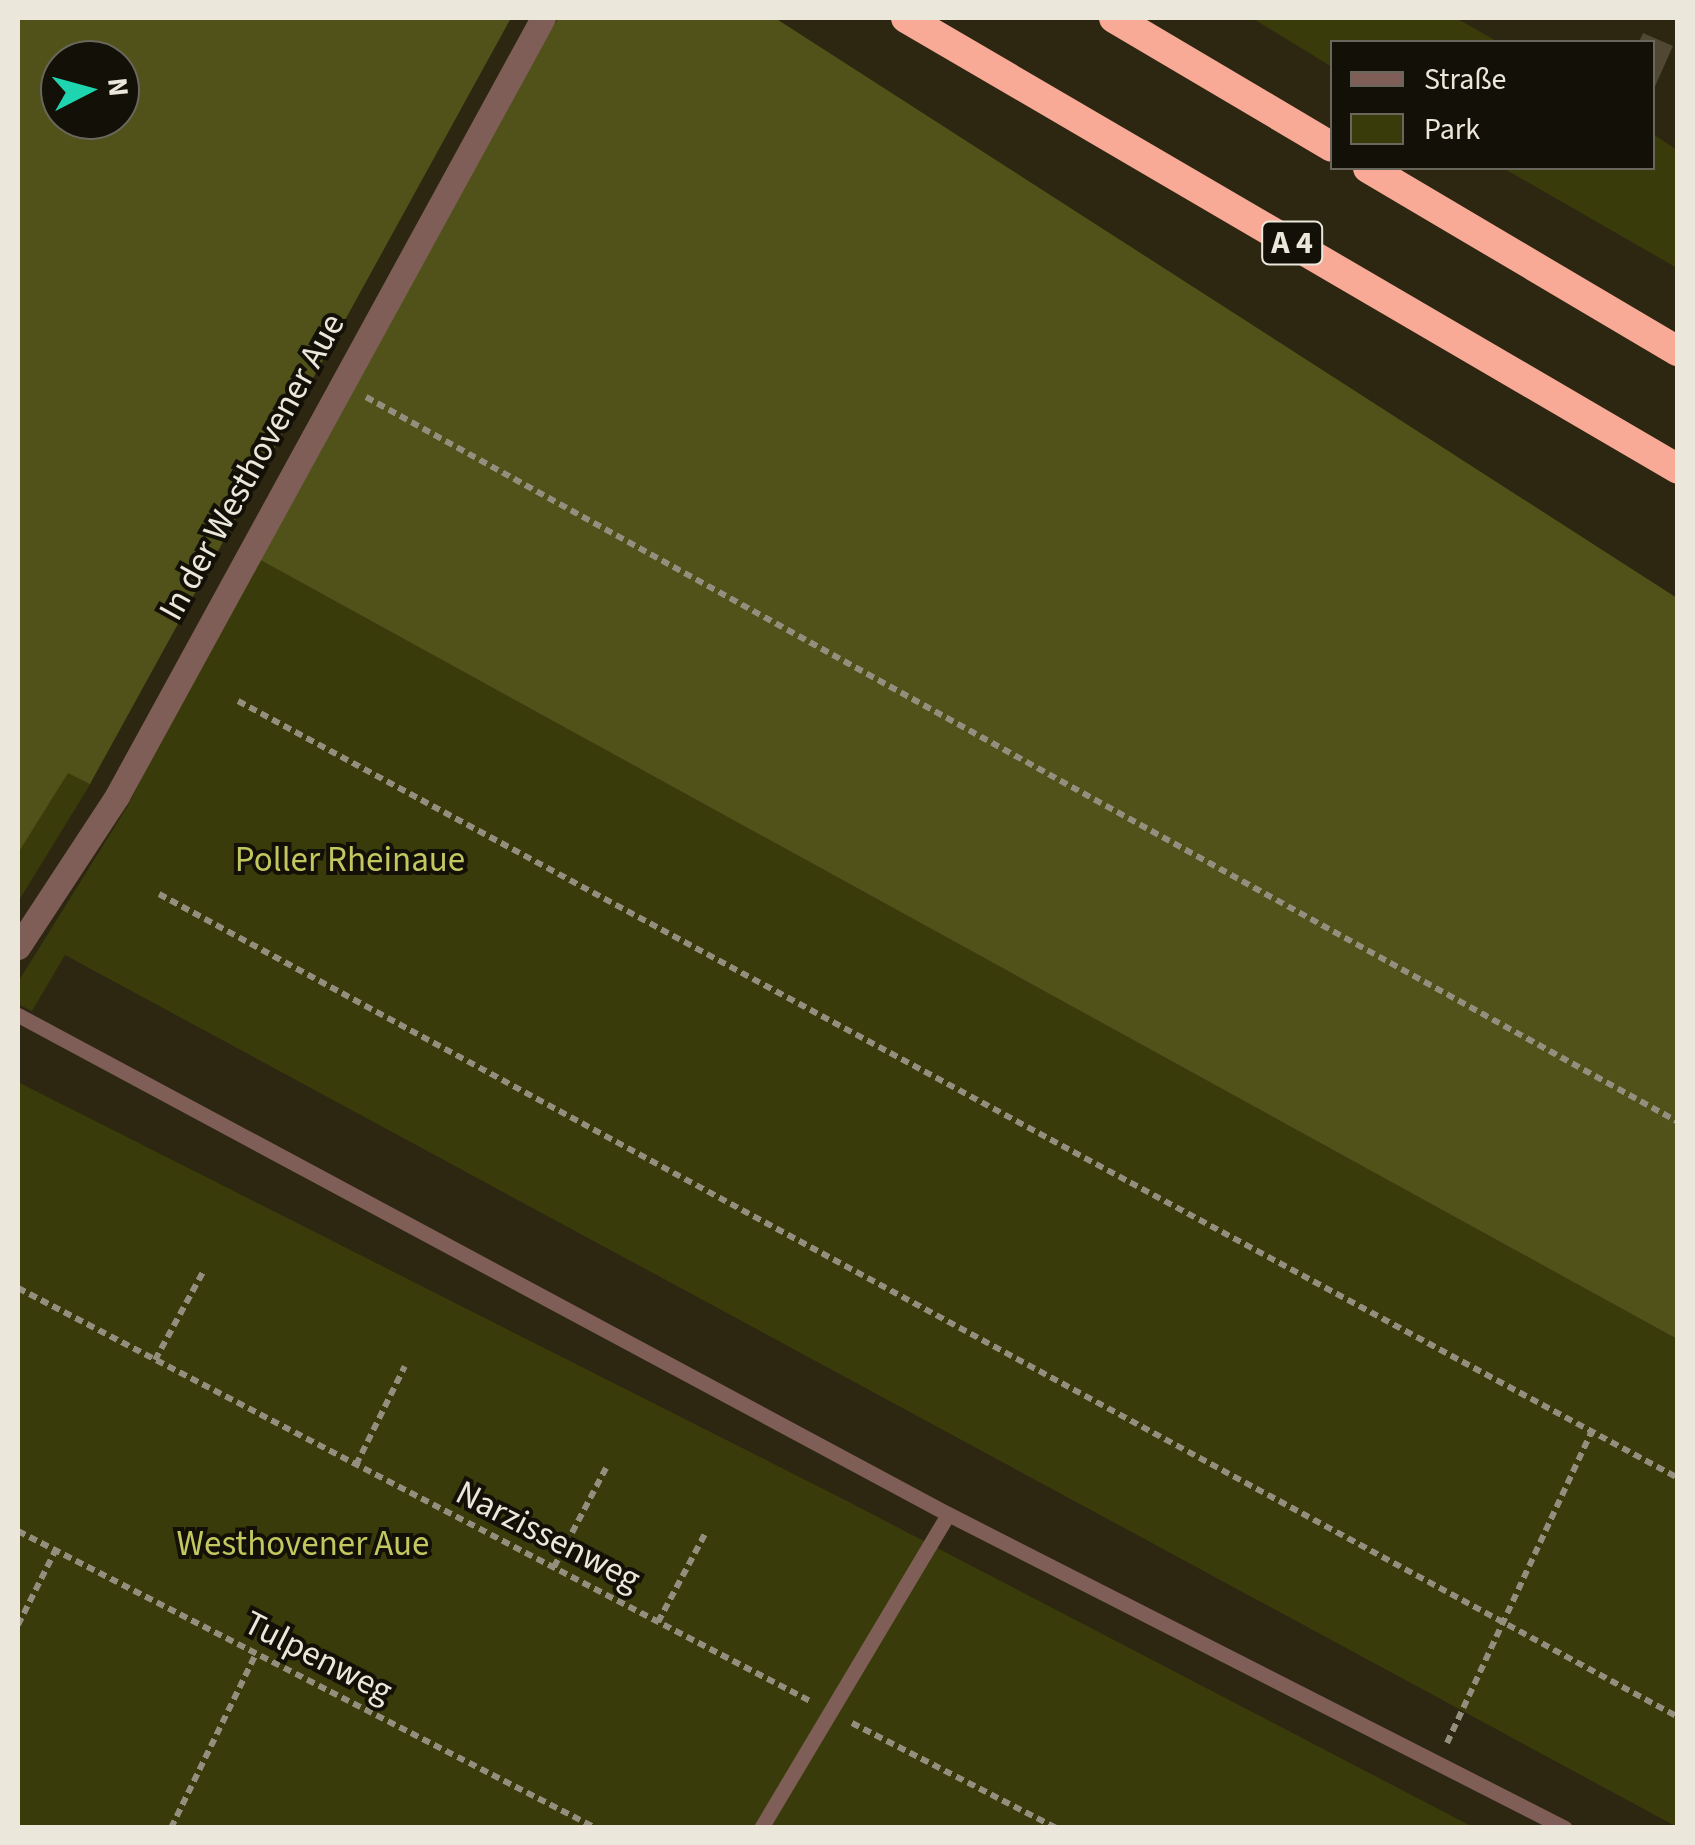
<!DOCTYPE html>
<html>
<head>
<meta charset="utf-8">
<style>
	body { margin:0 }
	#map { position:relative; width:1695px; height:1845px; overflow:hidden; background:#2d2611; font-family:"Source Sans 3",sans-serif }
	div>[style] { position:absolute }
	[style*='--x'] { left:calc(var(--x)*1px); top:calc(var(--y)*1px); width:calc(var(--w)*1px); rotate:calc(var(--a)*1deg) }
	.green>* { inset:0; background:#3a3b0a }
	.forest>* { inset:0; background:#50521a }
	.building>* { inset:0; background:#504832 }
	.path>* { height:6px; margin-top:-3px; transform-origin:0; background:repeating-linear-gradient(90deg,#938e7d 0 8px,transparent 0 13px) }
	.lane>* { height:15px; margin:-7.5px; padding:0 7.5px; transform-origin:7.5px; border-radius:7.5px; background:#7e5e56 }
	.street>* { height:25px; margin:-12.5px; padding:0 12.5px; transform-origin:12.5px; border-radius:12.5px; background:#7e5e56 }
	.highway>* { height:30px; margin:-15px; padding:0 15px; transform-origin:15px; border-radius:15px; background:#f8aa96 }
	span { translate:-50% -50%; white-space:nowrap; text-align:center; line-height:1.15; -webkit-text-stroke:8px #131007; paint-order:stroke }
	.shield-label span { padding:2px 8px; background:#131007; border:2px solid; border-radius:8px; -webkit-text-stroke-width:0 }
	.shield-label { font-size:32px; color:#ebe7da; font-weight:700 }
	.street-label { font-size:35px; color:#ebe7da }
	.park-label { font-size:35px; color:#c2c760 }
	.frame { position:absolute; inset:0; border:20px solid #ebe7da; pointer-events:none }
	.legend { position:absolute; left:1330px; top:40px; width:325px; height:130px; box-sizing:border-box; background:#131007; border:2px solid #69665b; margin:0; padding:12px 18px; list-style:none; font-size:30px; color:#ebe7da }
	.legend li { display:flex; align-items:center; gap:20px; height:50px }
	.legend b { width:50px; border:2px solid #69665b }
	.north { position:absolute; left:40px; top:40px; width:100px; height:100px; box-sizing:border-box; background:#131007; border:2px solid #69665b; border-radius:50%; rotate:84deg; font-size:28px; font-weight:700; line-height:40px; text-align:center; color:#ebe7da }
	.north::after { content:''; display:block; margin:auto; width:35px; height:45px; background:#1fd5b0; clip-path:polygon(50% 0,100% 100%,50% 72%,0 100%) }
</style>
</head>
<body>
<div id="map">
	<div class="green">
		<div style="clip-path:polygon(1252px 18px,1456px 18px,1498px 42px,1332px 42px,1332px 67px)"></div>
		<div style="clip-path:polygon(1653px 134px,1677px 150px,1677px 268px,1503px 168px,1652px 168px)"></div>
		<div style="clip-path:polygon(255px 557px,1677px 1339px,1677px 1827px,65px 955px,32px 1011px,18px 1004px,18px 982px,127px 807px)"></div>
		<div style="clip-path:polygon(18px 743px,91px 783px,18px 902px)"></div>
		<div style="clip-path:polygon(18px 1082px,847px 1501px,1473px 1827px,18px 1827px)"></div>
	</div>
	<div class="forest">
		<div style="clip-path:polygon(evenodd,18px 18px,511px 18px,90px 784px,68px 773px,18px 853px,18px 18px,60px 60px,120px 60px,120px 120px,60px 120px,60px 60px)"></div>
		<div style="clip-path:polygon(558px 18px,775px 18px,1677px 598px,1677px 1339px,255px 557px)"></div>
	</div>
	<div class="building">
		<div style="clip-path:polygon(1643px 33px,1673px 46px,1652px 93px,1652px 42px,1639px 42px)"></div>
	</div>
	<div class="path">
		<div style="--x:366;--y:397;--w:1499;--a:28.92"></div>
		<div style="--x:238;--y:701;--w:1636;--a:28.35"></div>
		<div style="--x:159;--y:894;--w:1728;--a:28.45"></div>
		<div style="--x:18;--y:1288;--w:893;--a:27.54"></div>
		<div style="--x:155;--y:1360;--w:100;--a:-61.4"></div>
		<div style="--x:356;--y:1465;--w:110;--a:-63.7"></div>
		<div style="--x:18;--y:1531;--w:650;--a:27.2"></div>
		<div style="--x:554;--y:1567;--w:112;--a:-62.3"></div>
		<div style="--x:658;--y:1622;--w:102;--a:-61.9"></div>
		<div style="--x:18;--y:1625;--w:83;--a:-63.4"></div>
		<div style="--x:852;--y:1723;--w:229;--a:27.2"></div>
		<div style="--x:1447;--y:1743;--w:344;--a:-65.1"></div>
		<div style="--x:171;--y:1828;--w:194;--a:-64"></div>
	</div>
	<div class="lane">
		<div style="--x:18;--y:1015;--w:1055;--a:28.22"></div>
		<div style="--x:948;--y:1514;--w:692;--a:26.97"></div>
		<div style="--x:761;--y:1828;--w:365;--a:-59.2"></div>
	</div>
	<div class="street">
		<div style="--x:18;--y:947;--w:181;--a:-56.7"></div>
		<div style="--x:117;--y:796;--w:887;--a:-61.3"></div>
	</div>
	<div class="highway">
		<div style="--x:906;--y:18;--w:894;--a:30.29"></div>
		<div style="--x:1114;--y:18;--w:253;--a:30.6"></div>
		<div style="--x:1368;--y:168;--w:360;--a:30.6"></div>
	</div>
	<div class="shield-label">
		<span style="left:1292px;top:243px">A 4</span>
	</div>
	<div class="street-label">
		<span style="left:252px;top:467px;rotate:-61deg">In der Westhovener Aue</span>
		<span style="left:548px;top:1536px;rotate:27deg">Narzissenweg</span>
		<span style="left:318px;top:1657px;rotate:27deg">Tulpenweg</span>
	</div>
	<div class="park-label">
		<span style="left:350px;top:860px">Poller Rheinaue</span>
		<span style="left:303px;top:1544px">Westhovener Aue</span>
	</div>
	<div class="frame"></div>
	<ul class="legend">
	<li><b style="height:12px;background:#7e5e56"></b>Straße</li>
	<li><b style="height:28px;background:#3a3b0a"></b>Park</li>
	</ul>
	<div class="north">N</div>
</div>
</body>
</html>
